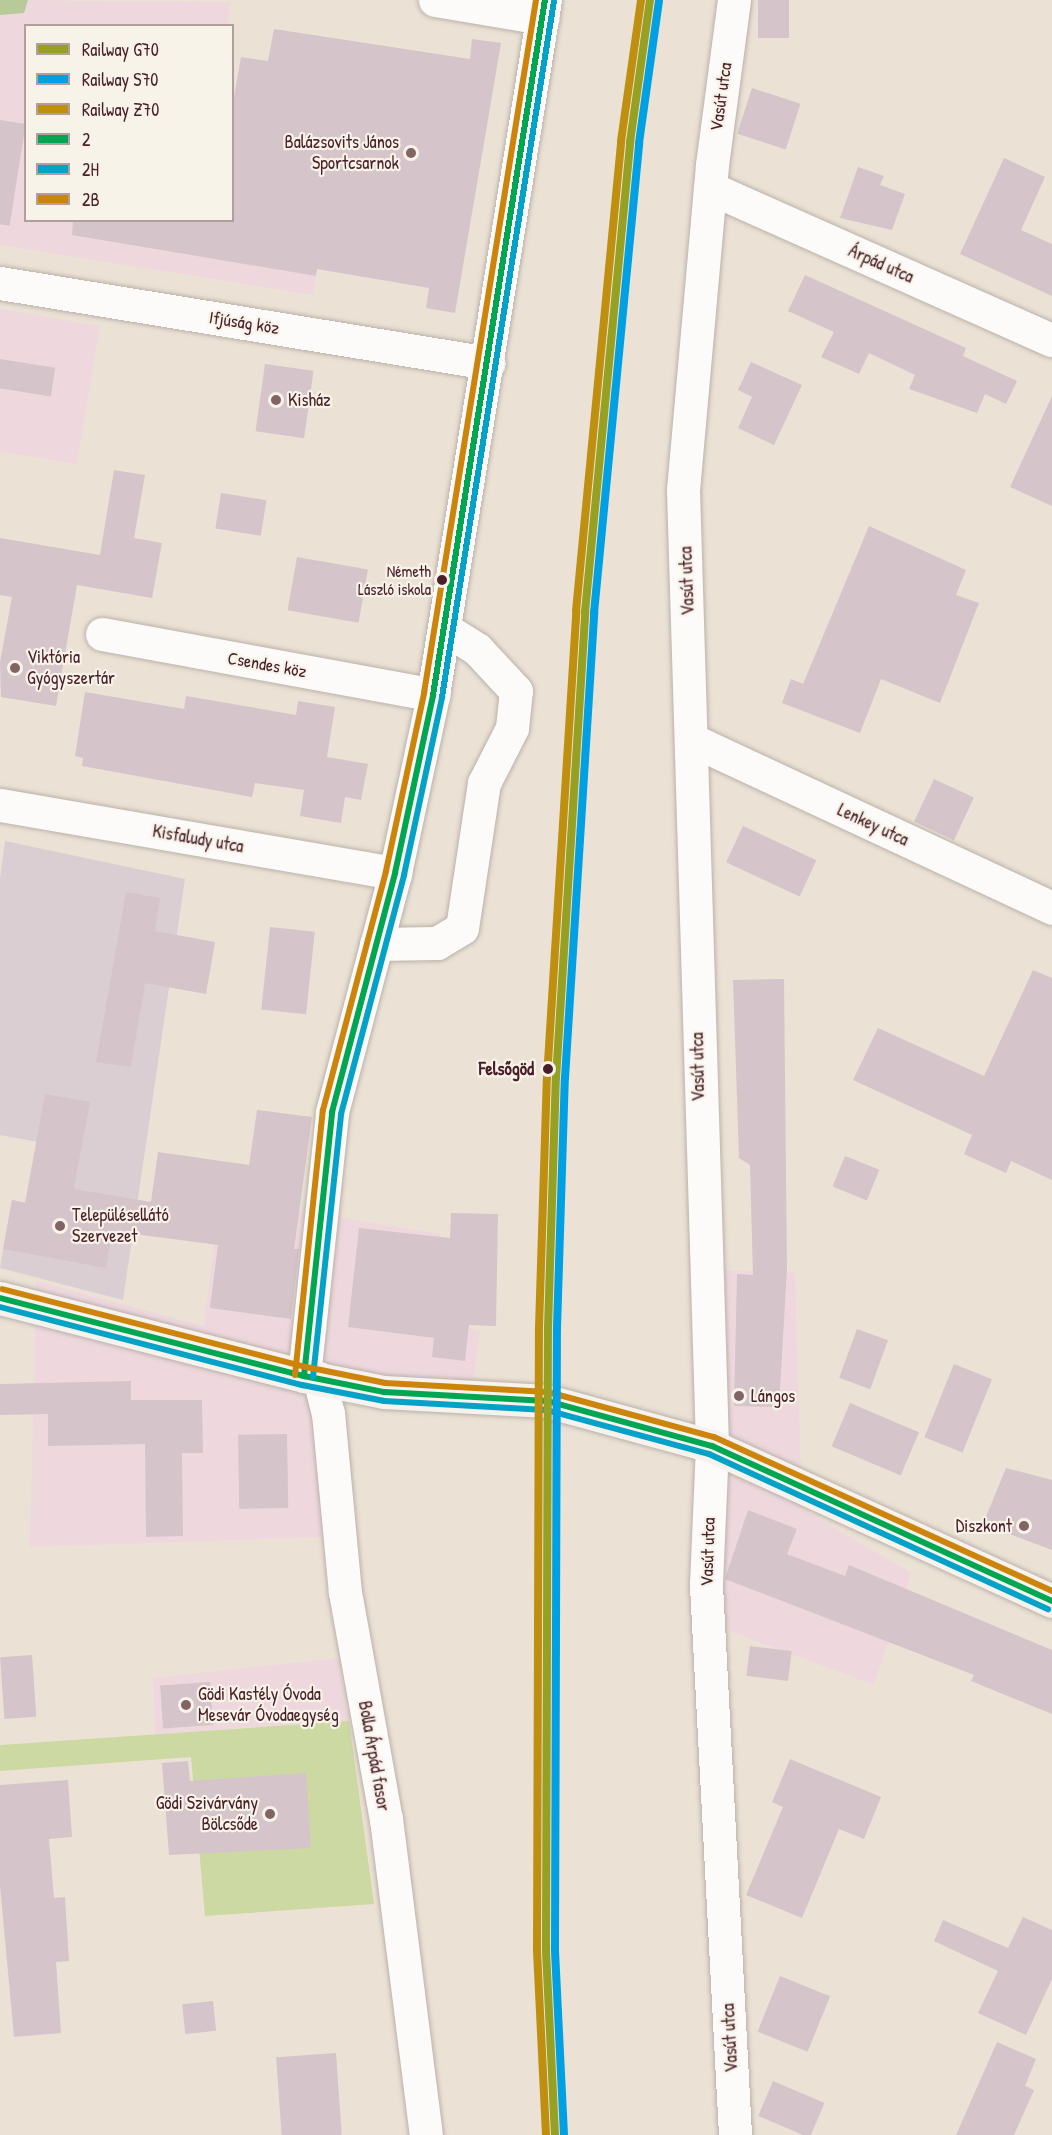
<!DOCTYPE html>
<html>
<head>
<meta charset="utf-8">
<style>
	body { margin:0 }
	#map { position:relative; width:1052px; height:2135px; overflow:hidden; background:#ebe2d5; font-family:"Patrick Hand",sans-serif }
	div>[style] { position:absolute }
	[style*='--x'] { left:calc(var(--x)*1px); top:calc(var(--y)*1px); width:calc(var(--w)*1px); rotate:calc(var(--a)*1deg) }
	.built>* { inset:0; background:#eed8de }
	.industrial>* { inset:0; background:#dbced3 }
	.green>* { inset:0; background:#cdd9a2 }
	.forest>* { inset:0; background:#b8c99a }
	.building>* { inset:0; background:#d5c4c9; transform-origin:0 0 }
	.roads { filter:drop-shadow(0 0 2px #bbb1aa) drop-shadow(0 0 2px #bbb1aa) }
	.street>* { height:33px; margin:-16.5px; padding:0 16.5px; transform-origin:16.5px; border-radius:16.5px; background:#fcfbf9 }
	.secondary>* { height:33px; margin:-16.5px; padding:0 16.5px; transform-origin:16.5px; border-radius:16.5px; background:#f6f2ee }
	.bus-1>* { height:6px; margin:-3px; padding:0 3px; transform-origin:3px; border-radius:3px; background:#00a651 }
	.bus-2>* { height:6px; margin:-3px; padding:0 3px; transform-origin:3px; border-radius:3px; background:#04a2c6 }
	.bus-3>* { height:6px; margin:-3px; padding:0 3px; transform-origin:3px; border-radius:3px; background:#cc840b }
	.rail-1>* { height:8px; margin:-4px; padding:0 4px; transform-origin:4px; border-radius:4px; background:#96a022 }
	.rail-2>* { height:8px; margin:-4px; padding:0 4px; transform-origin:4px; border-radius:4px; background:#00a0e3 }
	.rail-3>* { height:8px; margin:-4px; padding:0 4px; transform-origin:4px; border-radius:4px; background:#bf8f0f }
	.dots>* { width:16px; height:16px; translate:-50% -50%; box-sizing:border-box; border:3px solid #f7f3e8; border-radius:50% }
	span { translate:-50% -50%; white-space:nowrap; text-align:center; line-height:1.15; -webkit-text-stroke:4.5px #f7f3e8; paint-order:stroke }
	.bus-label { font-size:16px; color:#4a1f2b }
	.right { translate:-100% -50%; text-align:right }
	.street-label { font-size:18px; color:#4a1f2b }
	.poi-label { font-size:18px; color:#4a1f2b }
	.left { translate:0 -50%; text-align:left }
	.stop-label { font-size:18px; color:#4a1f2b; font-weight:700 }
	.legend { position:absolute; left:24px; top:24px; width:210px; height:198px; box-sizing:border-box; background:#f7f3e8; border:2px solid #b29e9c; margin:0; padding:8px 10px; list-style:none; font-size:18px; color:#4a1f2b }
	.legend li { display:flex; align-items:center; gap:12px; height:30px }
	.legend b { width:30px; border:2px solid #b29e9c }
</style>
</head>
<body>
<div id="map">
	<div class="built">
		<div style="clip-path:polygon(0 0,231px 2px,227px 25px,26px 26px,26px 220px,232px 220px,317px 269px,313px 295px,0 245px)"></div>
		<div style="clip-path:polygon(0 309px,100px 326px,77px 464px,0 452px)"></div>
		<div style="clip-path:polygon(220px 1197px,440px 1234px,429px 1319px,480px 1331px,469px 1412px,311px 1394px,328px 1537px,30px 1547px,36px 1281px,204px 1326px)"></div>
		<div style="clip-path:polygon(716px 1270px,795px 1273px,802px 1509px,911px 1573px,874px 1685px,716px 1626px)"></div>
		<div style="clip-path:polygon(338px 1658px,349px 1721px,155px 1734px,153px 1678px)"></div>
	</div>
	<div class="industrial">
		<div style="clip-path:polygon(5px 841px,185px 879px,123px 1300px,0 1268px,12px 1200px,70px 1211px,81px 1150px,0 1135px,0 878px)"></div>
	</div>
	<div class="green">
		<div style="clip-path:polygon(349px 1721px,374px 1904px,205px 1916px,191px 1757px,0 1771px,0 1745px)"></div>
	</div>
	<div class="forest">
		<div style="clip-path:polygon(0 0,28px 0,24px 13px,0 15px)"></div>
	</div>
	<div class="building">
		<div style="left:758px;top:0;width:31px;height:38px"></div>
		<div style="clip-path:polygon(274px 29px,470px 59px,472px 39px,501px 43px,455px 313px,426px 308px,429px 288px,317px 269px,316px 276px,72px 235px,73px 220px,232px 220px,232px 108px,241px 57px,268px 61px)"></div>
		<div style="left:752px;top:88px;width:51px;height:48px;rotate:18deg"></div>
		<div style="left:0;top:120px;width:26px;height:103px;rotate:9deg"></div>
		<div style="clip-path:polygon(1004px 158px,1045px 177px,1021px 230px,1052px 244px,1052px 296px,960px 254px)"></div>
		<div style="clip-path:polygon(858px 167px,884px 176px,880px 185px,905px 194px,892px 230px,840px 218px)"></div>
		<div style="clip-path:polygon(805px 275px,966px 348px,963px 356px,1017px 381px,1006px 404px,985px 394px,977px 413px,909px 389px,915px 375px,869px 353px,859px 374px,821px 357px,834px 332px,788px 311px)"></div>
		<div style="left:0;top:359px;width:56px;height:29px;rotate:9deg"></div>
		<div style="clip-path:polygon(751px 362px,802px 385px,774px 445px,738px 428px,752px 397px,738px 390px)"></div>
		<div style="left:265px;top:364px;width:49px;height:68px;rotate:8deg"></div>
		<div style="clip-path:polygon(1052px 396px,1052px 506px,1010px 487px)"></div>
		<div style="clip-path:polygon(114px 470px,145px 475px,134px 538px,162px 543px,152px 598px,77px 585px,56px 706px,1px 697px,0 662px,12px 597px,0 595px,0 538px,100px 555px)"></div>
		<div style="left:221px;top:493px;width:46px;height:36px;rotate:9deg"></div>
		<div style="clip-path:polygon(869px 526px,966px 570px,956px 595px,979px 603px,940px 703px,881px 679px,860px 733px,782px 703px,791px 679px,803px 684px)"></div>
		<div style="left:297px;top:557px;width:72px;height:54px;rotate:10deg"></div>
		<div style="clip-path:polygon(85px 692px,184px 709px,186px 696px,296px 715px,298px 701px,335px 707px,327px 757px,368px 764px,361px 800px,345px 797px,341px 823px,300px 816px,304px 790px,255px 783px,252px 797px,82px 766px,83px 758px,75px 756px)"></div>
		<div style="left:934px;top:779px;width:44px;height:47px;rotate:25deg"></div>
		<div style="left:743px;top:826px;width:81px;height:40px;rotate:25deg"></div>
		<div style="clip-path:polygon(126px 892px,160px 898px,155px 931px,215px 942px,206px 994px,145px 983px,131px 1067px,96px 1062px)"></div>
		<div style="left:270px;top:927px;width:45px;height:83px;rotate:6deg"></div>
		<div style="clip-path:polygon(1033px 970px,1052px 978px,1052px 1180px,1011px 1161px,1006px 1173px,964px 1154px,972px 1135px,853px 1080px,878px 1028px,984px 1076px)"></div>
		<div style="clip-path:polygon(784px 979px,787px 1269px,779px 1407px,734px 1406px,737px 1274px,753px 1275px,750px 1165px,739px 1158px,733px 980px)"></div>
		<div style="clip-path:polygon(45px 1094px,90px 1102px,74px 1189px,151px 1202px,158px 1152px,249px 1165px,257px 1110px,312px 1117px,294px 1249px,299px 1249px,291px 1319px,210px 1308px,218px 1245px,112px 1231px,106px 1268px,3px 1249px,12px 1200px,25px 1203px)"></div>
		<div style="left:845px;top:1156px;width:37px;height:33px;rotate:22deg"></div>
		<div style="clip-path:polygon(451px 1213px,498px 1214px,496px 1326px,469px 1325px,465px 1361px,432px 1357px,434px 1338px,348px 1327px,359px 1228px,450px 1238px)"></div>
		<div style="left:857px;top:1329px;width:33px;height:52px;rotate:20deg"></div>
		<div style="left:954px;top:1364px;width:41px;height:79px;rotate:22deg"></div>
		<div style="clip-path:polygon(131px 1381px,131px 1400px,202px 1400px,203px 1453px,182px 1453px,183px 1536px,146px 1537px,145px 1444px,48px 1446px,48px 1414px,0 1415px,0 1384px)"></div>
		<div style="left:850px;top:1403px;width:75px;height:47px;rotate:23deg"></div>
		<div style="left:287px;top:1434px;width:74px;height:49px;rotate:89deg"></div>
		<div style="clip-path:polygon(1006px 1468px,1052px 1480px,1052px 1550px,983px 1524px)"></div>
		<div style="clip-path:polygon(748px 1510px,797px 1529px,787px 1554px,845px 1576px,849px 1565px,1052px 1650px,1052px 1714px,971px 1681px,974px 1675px,725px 1579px)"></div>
		<div style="left:750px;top:1646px;width:42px;height:30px;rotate:7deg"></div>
		<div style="left:32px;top:1655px;width:62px;height:32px;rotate:86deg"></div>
		<div style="left:210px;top:1682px;width:43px;height:50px;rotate:86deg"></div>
		<div style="clip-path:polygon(790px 1759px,881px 1797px,864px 1839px,839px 1829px,802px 1918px,746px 1895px,783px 1807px,772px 1802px)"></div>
		<div style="clip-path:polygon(188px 1761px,190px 1781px,306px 1773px,311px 1848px,169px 1855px,162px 1763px)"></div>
		<div style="clip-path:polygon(68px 1780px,72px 1837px,49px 1839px,54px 1898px,65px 1897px,69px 1961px,56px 1962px,61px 2033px,14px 2037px,0 1885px,0 1785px)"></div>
		<div style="clip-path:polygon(1023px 1917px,1052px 1930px,1052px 1979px,1026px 2035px,978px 2013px,998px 1971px,934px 1941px,943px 1920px,1008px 1948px)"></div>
		<div style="left:780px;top:1976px;width:54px;height:60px;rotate:22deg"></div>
		<div style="left:213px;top:2001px;width:30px;height:31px;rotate:84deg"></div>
		<div style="clip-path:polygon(997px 2042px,1036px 2059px,1025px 2086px,1034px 2090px,1014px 2135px,956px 2135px)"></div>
		<div style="left:336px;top:2053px;width:82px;height:60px;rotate:86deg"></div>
		<div style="left:773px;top:2081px;width:56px;height:38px;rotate:23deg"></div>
	</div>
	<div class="roads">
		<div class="street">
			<div style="--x:435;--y:0;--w:109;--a:9.5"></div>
			<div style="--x:734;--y:0;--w:166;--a:97.6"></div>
			<div style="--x:712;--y:165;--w:326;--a:95.1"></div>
			<div style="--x:683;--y:490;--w:956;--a:88.26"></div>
			<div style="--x:712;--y:1446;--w:139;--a:92.5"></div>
			<div style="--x:706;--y:1585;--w:551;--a:86.98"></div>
			<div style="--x:710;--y:188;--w:374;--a:24"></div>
			<div style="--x:0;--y:283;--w:495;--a:9.3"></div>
			<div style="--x:102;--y:634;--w:337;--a:10.4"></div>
			<div style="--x:694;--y:741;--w:395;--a:25"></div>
			<div style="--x:0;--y:805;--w:401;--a:9.8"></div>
			<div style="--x:376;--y:944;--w:61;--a:-0.9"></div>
			<div style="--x:437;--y:943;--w:29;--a:-31"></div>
			<div style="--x:462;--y:928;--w:147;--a:-81.4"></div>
			<div style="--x:484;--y:783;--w:62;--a:-63"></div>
			<div style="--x:512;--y:728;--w:37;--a:-84"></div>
			<div style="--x:516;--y:691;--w:57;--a:-132.9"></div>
			<div style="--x:477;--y:649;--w:38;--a:-148"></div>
			<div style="--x:304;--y:1376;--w:265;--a:-83.9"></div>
			<div style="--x:332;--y:1112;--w:247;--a:-75.2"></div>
			<div style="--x:395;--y:873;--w:182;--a:-77.9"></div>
			<div style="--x:433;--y:695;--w:704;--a:-80.85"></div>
			<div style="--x:319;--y:1378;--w:36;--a:76"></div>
			<div style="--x:328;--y:1413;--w:180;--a:84.6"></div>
			<div style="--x:345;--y:1592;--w:231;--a:79.8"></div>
			<div style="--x:386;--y:1819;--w:319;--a:82.8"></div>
		</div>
		<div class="secondary">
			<div style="--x:0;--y:1298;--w:314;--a:14.4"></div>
			<div style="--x:304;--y:1376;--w:82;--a:11.3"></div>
			<div style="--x:384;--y:1392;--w:163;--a:3.2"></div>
			<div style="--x:547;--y:1401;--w:171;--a:15.3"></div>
			<div style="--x:712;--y:1446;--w:374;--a:24.5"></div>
		</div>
	</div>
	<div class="bus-1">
		<div style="--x:0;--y:1298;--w:314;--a:14.4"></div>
		<div style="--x:304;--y:1376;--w:82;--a:11.3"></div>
		<div style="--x:384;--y:1392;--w:163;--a:3.2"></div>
		<div style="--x:547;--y:1401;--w:171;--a:15.3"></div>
		<div style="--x:712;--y:1446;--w:374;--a:24.5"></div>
		<div style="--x:304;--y:1376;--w:265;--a:-83.9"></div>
		<div style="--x:332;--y:1112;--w:247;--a:-75.2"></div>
		<div style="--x:395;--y:873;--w:182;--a:-77.9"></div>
		<div style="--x:433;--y:695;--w:704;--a:-80.85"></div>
	</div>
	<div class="bus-2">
		<div style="--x:0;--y:1307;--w:312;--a:14.5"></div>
		<div style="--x:302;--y:1385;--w:84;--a:11"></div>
		<div style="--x:384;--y:1401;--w:162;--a:3.2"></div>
		<div style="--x:546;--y:1410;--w:169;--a:15.1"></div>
		<div style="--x:709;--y:1454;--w:373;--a:24.6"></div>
		<div style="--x:313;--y:1377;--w:264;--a:-83.9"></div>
		<div style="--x:341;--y:1114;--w:247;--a:-75.2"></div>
		<div style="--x:404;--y:875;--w:182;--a:-77.9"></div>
		<div style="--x:442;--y:697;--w:705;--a:-80.86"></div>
	</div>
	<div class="bus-3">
		<div style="--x:2;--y:1289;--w:314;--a:14.4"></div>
		<div style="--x:306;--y:1367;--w:81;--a:11.4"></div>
		<div style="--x:385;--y:1383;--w:163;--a:3.2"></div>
		<div style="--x:548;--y:1392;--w:172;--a:15.2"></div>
		<div style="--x:714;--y:1437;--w:371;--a:24.5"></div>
		<div style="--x:295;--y:1375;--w:266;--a:-84"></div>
		<div style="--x:323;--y:1110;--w:247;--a:-75.2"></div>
		<div style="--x:386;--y:871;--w:182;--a:-77.9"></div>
		<div style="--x:424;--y:693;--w:702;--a:-80.82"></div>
	</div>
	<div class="rail-1">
		<div style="--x:555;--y:2135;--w:187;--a:-92.8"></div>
		<div style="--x:546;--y:1948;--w:620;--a:-89.82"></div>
		<div style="--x:548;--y:1328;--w:250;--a:-88.2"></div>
		<div style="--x:556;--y:1078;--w:467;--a:-86.4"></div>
		<div style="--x:585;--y:612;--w:472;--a:-84.5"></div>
		<div style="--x:630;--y:142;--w:143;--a:-82"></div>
	</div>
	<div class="rail-2">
		<div style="--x:564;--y:2135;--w:187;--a:-92.8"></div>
		<div style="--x:555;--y:1948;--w:620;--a:-89.82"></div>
		<div style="--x:557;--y:1328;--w:250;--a:-88.2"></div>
		<div style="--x:565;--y:1078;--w:466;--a:-86.4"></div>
		<div style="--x:594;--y:613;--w:472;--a:-84.5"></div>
		<div style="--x:639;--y:143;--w:143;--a:-82"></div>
	</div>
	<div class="rail-3">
		<div style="--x:546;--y:2135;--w:187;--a:-92.8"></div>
		<div style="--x:537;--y:1948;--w:620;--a:-89.82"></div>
		<div style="--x:539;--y:1328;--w:250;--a:-88.2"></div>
		<div style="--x:547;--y:1078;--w:468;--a:-86.4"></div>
		<div style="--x:576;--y:611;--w:472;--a:-84.5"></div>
		<div style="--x:621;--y:141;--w:142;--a:-81.9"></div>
	</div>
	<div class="dots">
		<div style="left:411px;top:153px;background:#826366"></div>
		<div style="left:276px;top:400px;background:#826366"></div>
		<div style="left:442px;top:580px;background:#4a1f2b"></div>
		<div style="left:15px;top:668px;background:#826366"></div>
		<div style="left:548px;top:1069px;background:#4a1f2b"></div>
		<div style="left:60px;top:1226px;background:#826366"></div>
		<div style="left:739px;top:1396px;background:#826366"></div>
		<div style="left:1024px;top:1526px;background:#826366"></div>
		<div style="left:186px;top:1705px;background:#826366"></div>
		<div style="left:270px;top:1814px;background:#826366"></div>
	</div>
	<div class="bus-label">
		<span class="right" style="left:431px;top:580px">Németh<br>László iskola</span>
	</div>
	<div class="street-label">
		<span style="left:721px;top:97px;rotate:-82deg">Vasút utca</span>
		<span style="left:881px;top:264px;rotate:24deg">Árpád utca</span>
		<span style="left:244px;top:323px;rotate:9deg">Ifjúság köz</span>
		<span style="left:687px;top:581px;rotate:-92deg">Vasút utca</span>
		<span style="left:267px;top:665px;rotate:10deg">Csendes köz</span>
		<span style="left:873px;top:825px;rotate:25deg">Lenkey utca</span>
		<span style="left:198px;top:839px;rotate:10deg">Kisfaludy utca</span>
		<span style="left:698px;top:1067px;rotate:-91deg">Vasút utca</span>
		<span style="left:708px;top:1552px;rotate:-88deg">Vasút utca</span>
		<span style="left:374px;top:1756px;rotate:80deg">Bolla Árpád fasor</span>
		<span style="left:730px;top:2038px;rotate:-93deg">Vasút utca</span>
	</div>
	<div class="poi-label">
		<span class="right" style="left:399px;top:153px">Balázsovits János<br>Sportcsarnok</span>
		<span class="left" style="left:288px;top:400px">Kisház</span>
		<span class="left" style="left:27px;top:668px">Viktória<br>Gyógyszertár</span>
		<span class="left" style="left:72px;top:1226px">Településellátó<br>Szervezet</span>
		<span class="left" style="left:751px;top:1396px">Lángos</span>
		<span class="right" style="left:1012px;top:1526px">Diszkont</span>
		<span class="left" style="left:198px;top:1705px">Gödi Kastély Óvoda<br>Mesevár Óvodaegység</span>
		<span class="right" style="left:258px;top:1814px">Gödi Szivárvány<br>Bölcsőde</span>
	</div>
	<div class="stop-label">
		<span class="right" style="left:534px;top:1069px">Felsőgöd</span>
	</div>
	<ul class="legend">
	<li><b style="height:8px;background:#96a022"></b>Railway G70</li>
	<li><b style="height:8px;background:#00a0e3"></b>Railway S70</li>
	<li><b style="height:8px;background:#bf8f0f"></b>Railway Z70</li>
	<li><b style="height:8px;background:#00a651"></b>2</li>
	<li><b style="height:8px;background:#04a2c6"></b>2H</li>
	<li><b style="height:8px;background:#cc840b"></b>2B</li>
	</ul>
</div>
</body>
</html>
